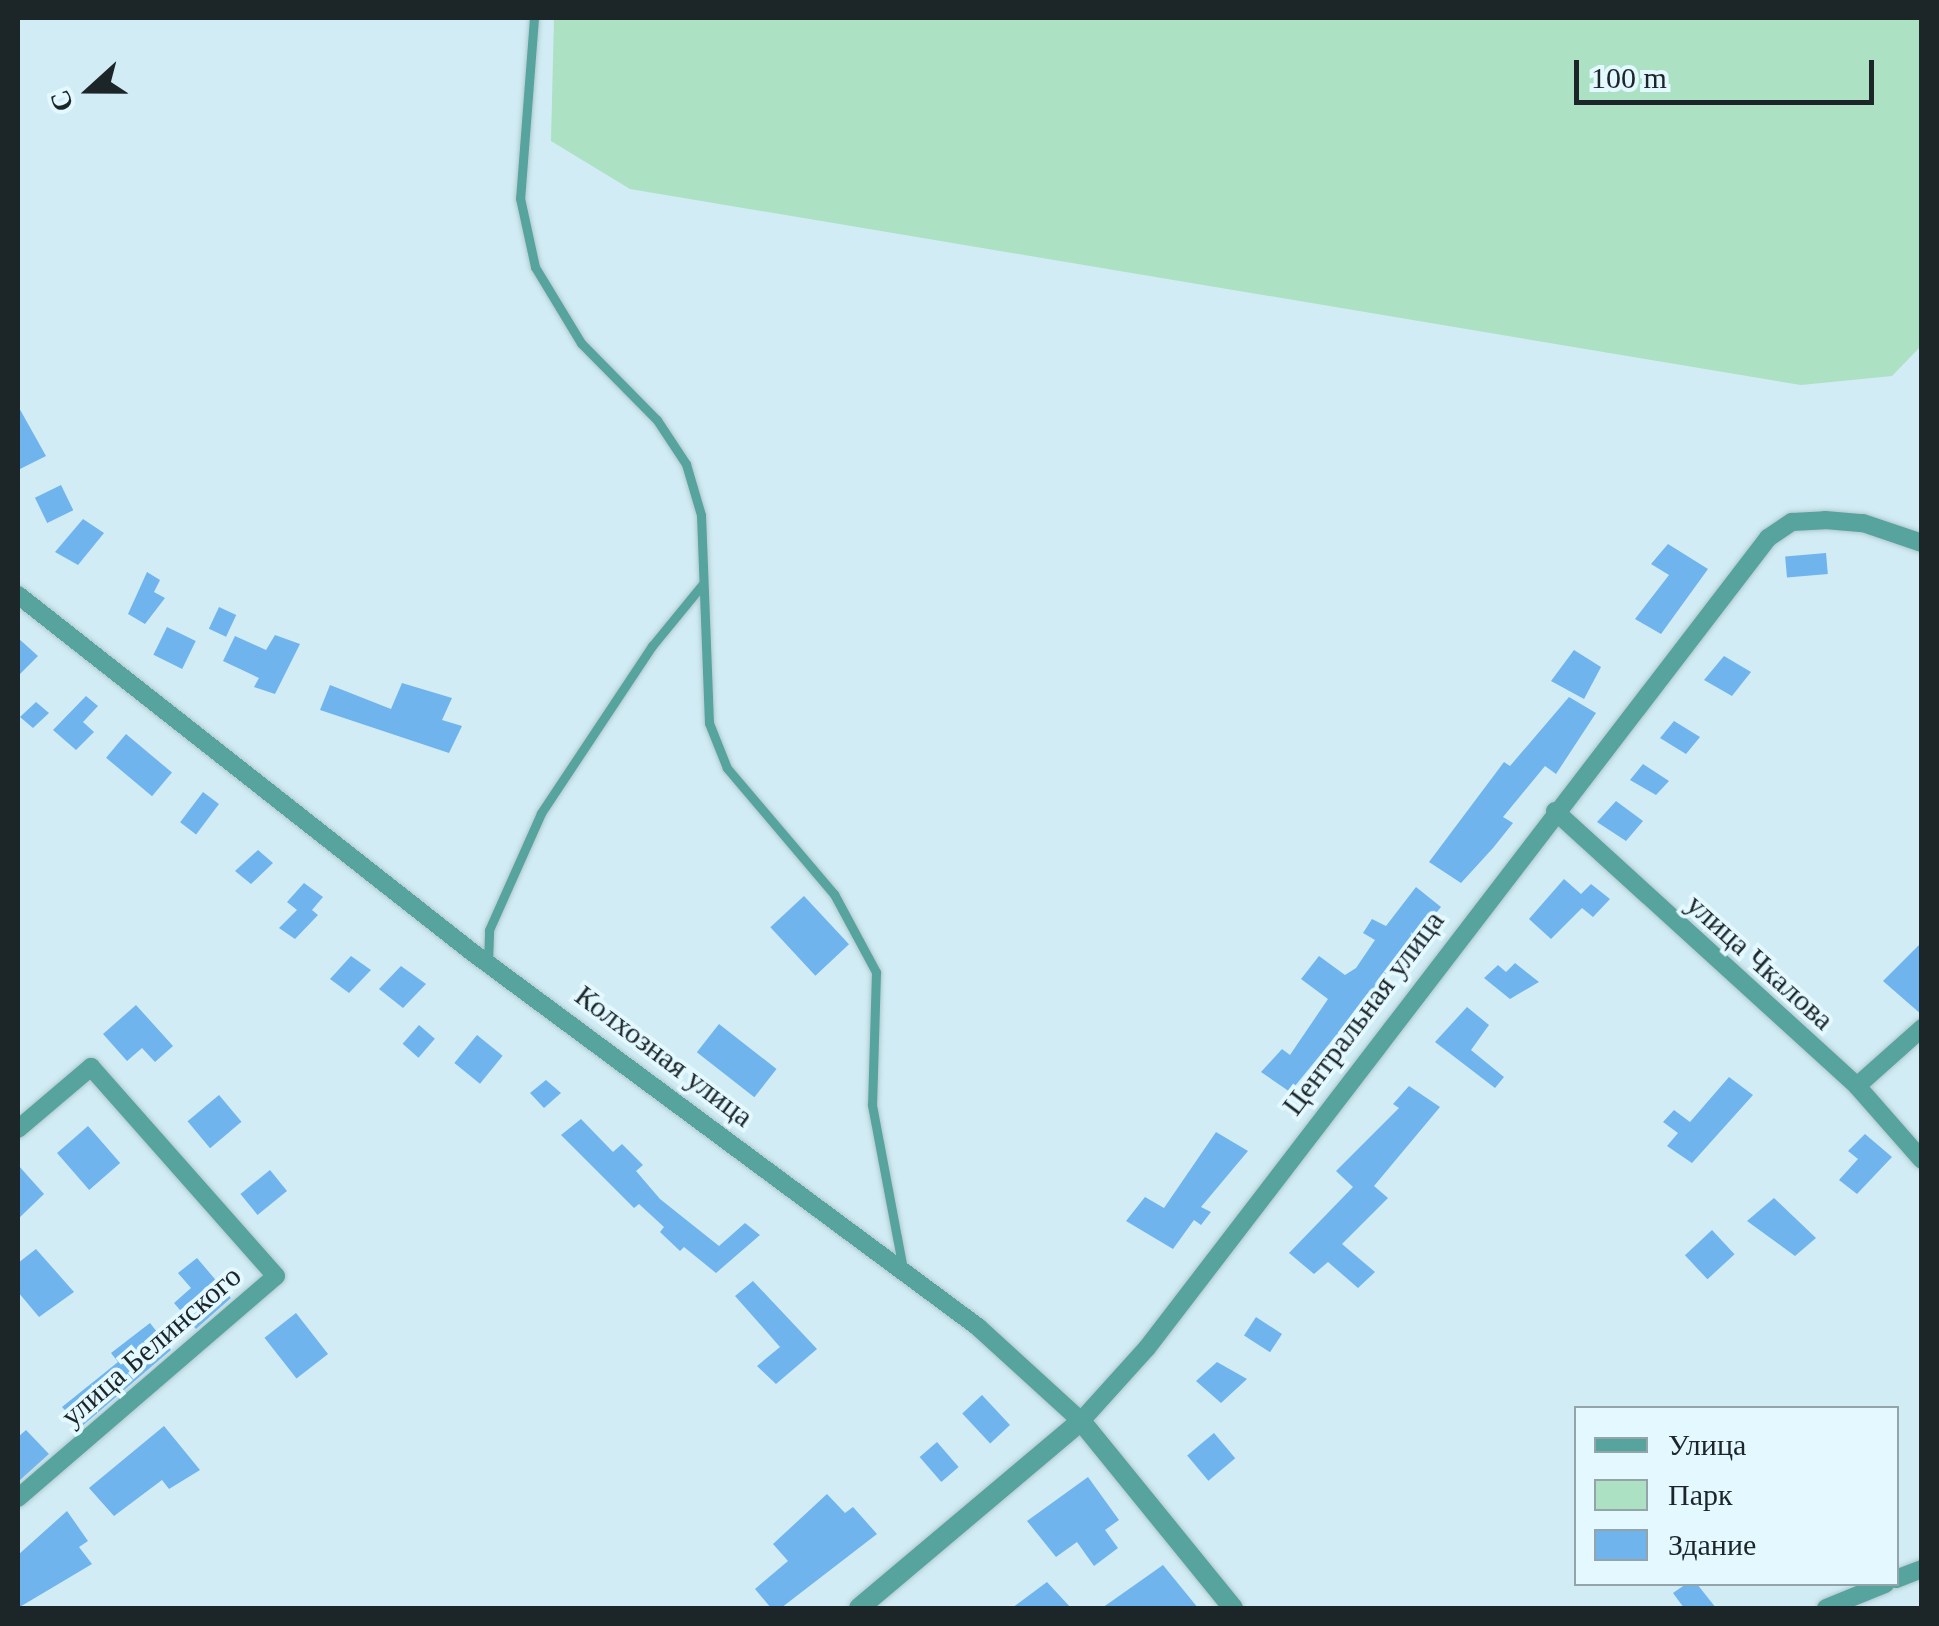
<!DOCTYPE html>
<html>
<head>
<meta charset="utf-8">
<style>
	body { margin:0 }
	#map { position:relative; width:1939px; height:1626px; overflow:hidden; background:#d1ecf4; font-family:Georgia,serif }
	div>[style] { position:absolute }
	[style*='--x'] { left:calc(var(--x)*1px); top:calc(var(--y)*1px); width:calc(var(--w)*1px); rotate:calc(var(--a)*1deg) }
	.green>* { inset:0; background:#ace1c3 }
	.building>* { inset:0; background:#70b4ee; transform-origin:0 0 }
	.roads { filter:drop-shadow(0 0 2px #b0c8cf) drop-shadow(0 0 2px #b0c8cf) }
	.service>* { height:9px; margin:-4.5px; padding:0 4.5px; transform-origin:4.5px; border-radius:4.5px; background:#57a39d }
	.minor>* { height:18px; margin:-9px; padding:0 9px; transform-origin:9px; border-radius:9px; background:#57a39d }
	.tertiary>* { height:20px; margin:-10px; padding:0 10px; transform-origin:10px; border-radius:10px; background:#57a39d }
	span { translate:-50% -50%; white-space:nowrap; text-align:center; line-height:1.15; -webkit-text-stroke:8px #e3f9ff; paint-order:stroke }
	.street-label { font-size:30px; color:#1c2629 }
	.frame { position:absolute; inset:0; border:20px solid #1c2629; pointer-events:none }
	.legend { position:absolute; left:1574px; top:1406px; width:325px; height:180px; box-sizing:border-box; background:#e3f9ff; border:2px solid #93a5a9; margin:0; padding:12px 18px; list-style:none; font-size:30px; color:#1c2629 }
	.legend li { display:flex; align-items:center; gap:20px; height:50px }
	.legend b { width:50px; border:2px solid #93a5a9 }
	.north { position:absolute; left:40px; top:40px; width:100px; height:100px; -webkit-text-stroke:8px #e3f9ff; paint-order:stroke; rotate:249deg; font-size:28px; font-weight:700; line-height:40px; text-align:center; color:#1c2629 }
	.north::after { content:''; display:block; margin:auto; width:35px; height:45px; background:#1c2629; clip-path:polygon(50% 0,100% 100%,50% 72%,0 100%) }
	.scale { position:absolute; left:1574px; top:60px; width:300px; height:45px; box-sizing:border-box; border:5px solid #1c2629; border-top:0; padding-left:12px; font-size:30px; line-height:35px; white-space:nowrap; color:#1c2629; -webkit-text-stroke:8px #e3f9ff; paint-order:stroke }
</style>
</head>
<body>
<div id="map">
	<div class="green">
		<div style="clip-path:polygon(554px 18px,1921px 18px,1921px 346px,1892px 376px,1801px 385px,630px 189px,551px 141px)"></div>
	</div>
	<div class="building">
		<div style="clip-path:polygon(18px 406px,46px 456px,18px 470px)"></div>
		<div style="left:61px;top:485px;width:28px;height:29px;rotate:64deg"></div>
		<div style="clip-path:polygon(83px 519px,104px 533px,78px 565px,55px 552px)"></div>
		<div style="clip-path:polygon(1668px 544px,1708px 569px,1661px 634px,1635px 619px,1669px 575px,1651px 564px)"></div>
		<div style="left:1826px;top:553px;width:21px;height:41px;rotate:85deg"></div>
		<div style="clip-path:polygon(147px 572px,160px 580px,154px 592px,165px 598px,145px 624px,128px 614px)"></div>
		<div style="left:219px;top:607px;width:19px;height:24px;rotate:25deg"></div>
		<div style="left:167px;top:627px;width:32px;height:31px;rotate:26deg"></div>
		<div style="clip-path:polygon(275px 635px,300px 644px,275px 694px,254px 687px,259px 678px,223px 661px,235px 636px,266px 650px)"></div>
		<div style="clip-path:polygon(18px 638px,38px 656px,18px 676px)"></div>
		<div style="clip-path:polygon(1574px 650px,1601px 667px,1584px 699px,1551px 681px)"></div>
		<div style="clip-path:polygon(1724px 656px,1751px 672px,1732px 696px,1704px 680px)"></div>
		<div style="clip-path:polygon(402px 683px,452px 698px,442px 720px,462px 726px,449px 753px,320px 710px,330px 685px,391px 709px)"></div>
		<div style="clip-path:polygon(86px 696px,98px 706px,83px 722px,94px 732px,76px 750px,53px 730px)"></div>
		<div style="clip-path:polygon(1569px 697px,1596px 713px,1556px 774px,1545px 766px,1503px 817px,1513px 823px,1493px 848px,1461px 883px,1429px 862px,1504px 762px,1510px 766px)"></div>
		<div style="clip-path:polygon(36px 702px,49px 713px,33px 728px,20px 717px)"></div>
		<div style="clip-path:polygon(1674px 721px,1700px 737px,1686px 754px,1660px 738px)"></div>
		<div style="left:126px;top:734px;width:60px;height:31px;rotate:40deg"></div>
		<div style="clip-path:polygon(1643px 764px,1669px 781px,1656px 795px,1630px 780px)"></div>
		<div style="left:203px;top:792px;width:20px;height:38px;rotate:37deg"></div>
		<div style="clip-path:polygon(1616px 801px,1643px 821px,1626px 841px,1597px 822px)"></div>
		<div style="clip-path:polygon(258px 850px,273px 863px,251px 884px,235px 871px)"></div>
		<div style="clip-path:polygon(1564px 879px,1581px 894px,1591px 884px,1610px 899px,1593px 917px,1582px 908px,1551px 939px,1529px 919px)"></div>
		<div style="clip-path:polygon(304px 883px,323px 897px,312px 910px,318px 915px,295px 939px,279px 928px,297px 910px,287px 902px)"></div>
		<div style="clip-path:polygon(1416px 887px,1441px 907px,1290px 1092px,1261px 1072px,1282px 1049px,1290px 1055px,1328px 999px,1301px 979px,1319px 956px,1345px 975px,1356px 968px,1375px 940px,1363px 933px,1372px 919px,1386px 926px)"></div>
		<div style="left:804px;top:896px;width:66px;height:46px;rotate:47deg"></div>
		<div style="clip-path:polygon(1922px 942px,1922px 1015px,1883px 981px)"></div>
		<div style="clip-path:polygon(351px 956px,371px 970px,349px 993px,330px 979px)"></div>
		<div style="clip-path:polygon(1515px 963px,1539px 982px,1510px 999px,1484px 978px,1498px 965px,1506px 972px)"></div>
		<div style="clip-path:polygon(401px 966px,426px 984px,403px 1008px,379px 989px)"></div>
		<div style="clip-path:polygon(136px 1005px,173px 1046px,155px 1062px,142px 1048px,127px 1061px,103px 1034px)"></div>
		<div style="clip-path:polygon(1467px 1007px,1489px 1025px,1471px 1050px,1504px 1077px,1495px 1088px,1435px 1042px)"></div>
		<div style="left:719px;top:1024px;width:73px;height:36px;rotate:38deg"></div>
		<div style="left:419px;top:1025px;width:21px;height:25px;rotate:41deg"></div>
		<div style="left:477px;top:1035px;width:33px;height:36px;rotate:39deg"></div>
		<div style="clip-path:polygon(1729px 1077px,1753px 1095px,1692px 1163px,1667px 1146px,1678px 1133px,1663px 1122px,1674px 1110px,1690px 1122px)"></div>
		<div style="clip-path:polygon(546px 1080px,561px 1093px,544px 1108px,530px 1093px)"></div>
		<div style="clip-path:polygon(1409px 1086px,1440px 1107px,1374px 1186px,1388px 1198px,1342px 1244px,1375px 1272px,1358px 1288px,1328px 1262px,1314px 1274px,1289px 1253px,1353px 1187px,1336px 1171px,1399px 1108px,1393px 1104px)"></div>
		<div style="left:219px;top:1095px;width:35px;height:41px;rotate:50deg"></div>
		<div style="clip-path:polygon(581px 1119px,613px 1152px,622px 1144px,643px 1165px,636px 1171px,660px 1199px,719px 1246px,745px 1223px,760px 1235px,716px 1273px,684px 1247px,680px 1251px,660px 1232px,664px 1227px,639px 1204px,634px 1208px,561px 1135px)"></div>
		<div style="left:88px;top:1126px;width:49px;height:41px;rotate:49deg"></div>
		<div style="clip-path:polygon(1216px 1132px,1248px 1151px,1201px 1207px,1211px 1212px,1201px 1225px,1194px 1220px,1173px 1249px,1126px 1221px,1145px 1197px,1164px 1208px)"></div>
		<div style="clip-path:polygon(1865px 1134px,1892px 1157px,1857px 1194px,1839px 1180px,1858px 1159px,1848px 1151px)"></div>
		<div style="clip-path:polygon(18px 1165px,44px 1194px,18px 1219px)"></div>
		<div style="left:270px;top:1170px;width:27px;height:38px;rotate:51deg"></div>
		<div style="clip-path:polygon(1774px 1198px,1816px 1238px,1795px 1256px,1747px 1221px)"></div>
		<div style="left:1712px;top:1230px;width:33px;height:37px;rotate:47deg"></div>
		<div style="clip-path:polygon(36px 1249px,74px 1292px,39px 1317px,18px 1292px,18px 1263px)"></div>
		<div style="clip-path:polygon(197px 1258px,231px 1298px,196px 1329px,174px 1303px,191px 1288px,178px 1273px)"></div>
		<div style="clip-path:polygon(753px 1281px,817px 1349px,776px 1384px,757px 1366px,780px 1347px,735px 1296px)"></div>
		<div style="left:296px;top:1313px;width:52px;height:40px;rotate:52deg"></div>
		<div style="left:1256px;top:1317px;width:31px;height:22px;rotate:33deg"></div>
		<div style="clip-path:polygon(150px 1323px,171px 1350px,81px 1427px,62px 1407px,118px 1362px,111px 1353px)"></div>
		<div style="clip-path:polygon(1217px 1362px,1247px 1379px,1221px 1403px,1196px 1381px)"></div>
		<div style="left:982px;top:1395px;width:41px;height:27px;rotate:47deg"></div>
		<div style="clip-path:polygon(164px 1426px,200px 1470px,169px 1489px,162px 1480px,114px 1516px,89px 1488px)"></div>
		<div style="clip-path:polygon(26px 1430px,49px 1454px,18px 1482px,18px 1437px)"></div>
		<div style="left:1214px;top:1433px;width:33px;height:35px;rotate:50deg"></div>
		<div style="left:937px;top:1442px;width:33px;height:23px;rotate:49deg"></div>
		<div style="clip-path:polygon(1088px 1477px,1119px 1520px,1105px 1530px,1118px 1548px,1094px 1566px,1077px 1542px,1056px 1557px,1027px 1521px)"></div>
		<div style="clip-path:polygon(827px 1494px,845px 1513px,853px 1507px,877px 1534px,781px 1608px,771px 1608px,755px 1589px,788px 1561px,773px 1544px)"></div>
		<div style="clip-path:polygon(67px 1511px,88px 1541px,79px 1547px,92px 1564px,18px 1608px,18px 1555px)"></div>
		<div style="clip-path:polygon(1163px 1565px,1198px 1608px,1102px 1608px)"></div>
		<div style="clip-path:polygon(1047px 1582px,1071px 1608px,1012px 1608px)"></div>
		<div style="clip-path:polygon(1686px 1584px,1697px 1584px,1716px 1608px,1684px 1608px,1673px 1593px)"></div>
	</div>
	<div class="roads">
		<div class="service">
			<div style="--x:534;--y:18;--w:181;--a:94.4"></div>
			<div style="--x:520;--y:198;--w:71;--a:77.7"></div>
			<div style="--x:535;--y:267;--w:89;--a:58.8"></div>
			<div style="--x:581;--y:343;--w:108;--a:45.4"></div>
			<div style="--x:657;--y:420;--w:53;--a:56.6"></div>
			<div style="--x:686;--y:464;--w:53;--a:73.6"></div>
			<div style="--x:701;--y:515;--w:208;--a:87.8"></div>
			<div style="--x:709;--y:723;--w:48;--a:68.2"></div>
			<div style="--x:727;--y:768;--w:165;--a:49.7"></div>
			<div style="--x:834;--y:894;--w:89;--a:61.7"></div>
			<div style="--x:876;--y:972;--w:133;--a:91.7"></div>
			<div style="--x:872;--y:1105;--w:167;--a:79.3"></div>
			<div style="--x:488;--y:963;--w:33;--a:-88"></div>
			<div style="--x:489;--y:930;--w:128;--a:-66"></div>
			<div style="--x:541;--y:813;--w:201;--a:-56.4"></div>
			<div style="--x:652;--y:646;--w:79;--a:-50.7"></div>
		</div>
		<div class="minor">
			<div style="--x:18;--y:595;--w:578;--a:38.18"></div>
			<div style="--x:472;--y:952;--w:630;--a:36.54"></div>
			<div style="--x:978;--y:1327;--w:139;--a:42.4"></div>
			<div style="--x:1081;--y:1421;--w:98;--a:-47.9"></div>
			<div style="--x:1147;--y:1348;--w:1021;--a:-52.52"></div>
			<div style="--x:1768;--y:538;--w:29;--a:-34"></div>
			<div style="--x:1792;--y:522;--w:33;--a:-3"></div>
			<div style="--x:1825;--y:520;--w:38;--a:5"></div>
			<div style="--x:1863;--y:523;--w:62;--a:18.7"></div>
			<div style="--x:1555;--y:811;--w:408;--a:42.3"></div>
			<div style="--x:1857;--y:1086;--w:98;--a:48.7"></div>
			<div style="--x:1857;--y:1086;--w:87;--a:-41.7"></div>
			<div style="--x:18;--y:1129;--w:96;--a:-40.3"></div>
			<div style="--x:91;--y:1067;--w:279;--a:48.5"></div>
			<div style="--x:276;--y:1276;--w:340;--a:139.3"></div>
			<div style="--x:1896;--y:1579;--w:28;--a:-21"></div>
			<div style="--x:1826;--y:1608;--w:64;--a:-22.1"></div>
		</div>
		<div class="tertiary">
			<div style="--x:859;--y:1608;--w:290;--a:-40.1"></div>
			<div style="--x:1081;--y:1421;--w:241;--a:50.9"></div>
		</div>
	</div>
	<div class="street-label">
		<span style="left:1760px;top:962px;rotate:42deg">улица Чкалова</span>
		<span style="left:1363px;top:1013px;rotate:-53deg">Центральная улица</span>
		<span style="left:664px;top:1056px;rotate:37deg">Колхозная улица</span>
		<span style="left:151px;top:1346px;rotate:-41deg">улица Белинского</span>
	</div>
	<div class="frame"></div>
	<ul class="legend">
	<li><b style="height:12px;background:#57a39d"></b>Улица</li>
	<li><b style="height:28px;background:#ace1c3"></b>Парк</li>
	<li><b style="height:28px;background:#70b4ee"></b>Здание</li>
	</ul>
	<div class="north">С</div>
	<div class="scale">100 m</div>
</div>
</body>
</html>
